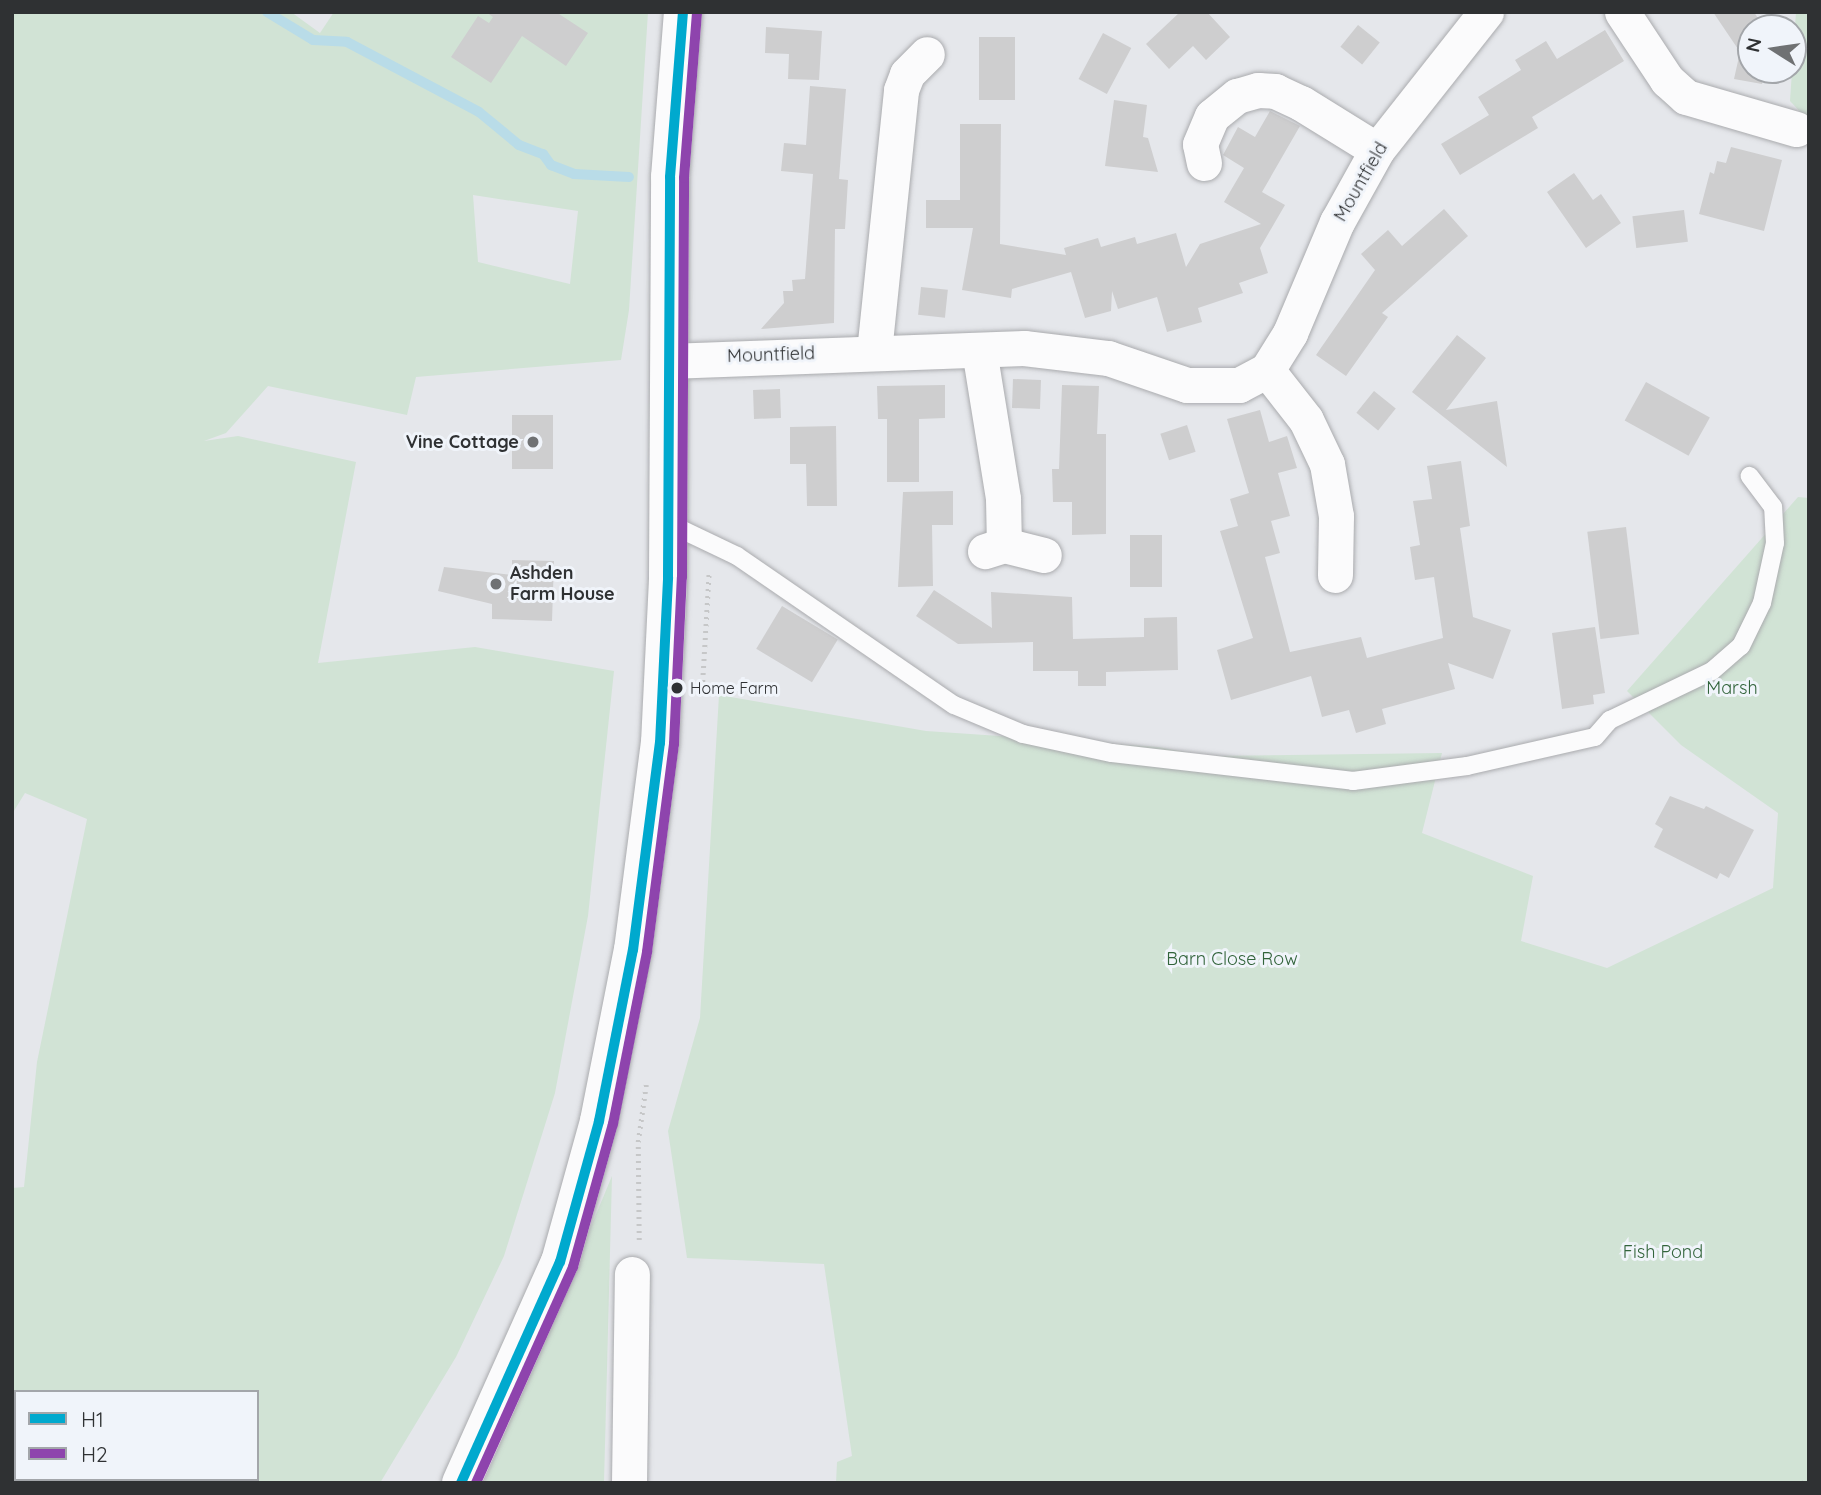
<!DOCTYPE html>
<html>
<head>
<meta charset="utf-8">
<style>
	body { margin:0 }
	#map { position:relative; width:1821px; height:1495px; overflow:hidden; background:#e5e7eb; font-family:Quicksand,sans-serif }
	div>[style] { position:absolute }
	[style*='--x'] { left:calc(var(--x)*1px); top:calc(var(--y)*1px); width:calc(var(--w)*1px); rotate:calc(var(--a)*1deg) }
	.green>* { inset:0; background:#d1e3d5 }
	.stream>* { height:10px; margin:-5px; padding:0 5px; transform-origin:5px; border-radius:5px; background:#b9dce8 }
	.building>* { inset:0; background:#cececf; transform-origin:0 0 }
	.path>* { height:4.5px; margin-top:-2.25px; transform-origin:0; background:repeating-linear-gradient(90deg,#c6c7c8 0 2px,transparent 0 7px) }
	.roads { filter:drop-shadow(0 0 2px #aaabae) drop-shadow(0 0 2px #aaabae) }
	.lane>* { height:18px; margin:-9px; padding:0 9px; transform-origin:9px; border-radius:9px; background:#fbfbfc }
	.street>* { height:35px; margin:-17.5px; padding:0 17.5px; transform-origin:17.5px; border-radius:17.5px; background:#fbfbfc }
	.secondary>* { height:38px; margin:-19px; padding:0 19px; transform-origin:19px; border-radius:19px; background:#fbfbfc }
	.bus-1>* { height:10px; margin:-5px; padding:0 5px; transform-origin:5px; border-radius:5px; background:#00a9ce }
	.bus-2>* { height:10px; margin:-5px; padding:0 5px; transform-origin:5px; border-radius:5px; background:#8e44ad }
	.dots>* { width:19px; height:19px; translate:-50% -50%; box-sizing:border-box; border:4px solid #f0f4fa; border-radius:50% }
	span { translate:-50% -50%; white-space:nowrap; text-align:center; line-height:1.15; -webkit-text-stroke:6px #f0f4fa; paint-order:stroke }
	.bus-label { font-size:16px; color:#2f3133 }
	.left { translate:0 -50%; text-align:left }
	.street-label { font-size:18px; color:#2f3133 }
	.poi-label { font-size:18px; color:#2f3133; font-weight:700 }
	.right { translate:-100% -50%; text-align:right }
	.park-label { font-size:18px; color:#32643b }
	.frame { position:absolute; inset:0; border:14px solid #2f3133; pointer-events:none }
	.legend { position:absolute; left:14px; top:1390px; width:245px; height:91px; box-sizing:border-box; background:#f0f4fa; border:2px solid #a3a6aa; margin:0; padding:9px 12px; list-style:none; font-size:21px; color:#2f3133 }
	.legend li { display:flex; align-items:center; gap:14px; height:35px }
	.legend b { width:35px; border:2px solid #a3a6aa }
	.north { position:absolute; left:1737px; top:14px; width:70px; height:70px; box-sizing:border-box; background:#f0f4fa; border:2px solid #a3a6aa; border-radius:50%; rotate:282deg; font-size:19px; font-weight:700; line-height:28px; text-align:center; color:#2f3133 }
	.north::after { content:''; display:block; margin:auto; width:24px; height:32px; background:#6f7173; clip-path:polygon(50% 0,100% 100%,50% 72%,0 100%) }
</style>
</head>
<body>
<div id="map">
	<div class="green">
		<div style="clip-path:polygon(evenodd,12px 12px,291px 12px,320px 33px,334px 12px,648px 12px,629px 310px,621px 360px,416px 377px,407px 415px,268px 386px,226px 433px,204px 441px,238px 436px,356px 462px,318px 663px,475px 647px,614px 671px,588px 916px,555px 1093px,504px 1256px,456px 1357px,380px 1483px,12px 1483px,12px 1188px,24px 1187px,37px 1062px,87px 819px,25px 793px,12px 814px,12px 12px,473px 195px,578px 211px,570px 284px,478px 262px,473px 195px,12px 12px,16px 1392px,257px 1392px,257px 1479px,16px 1479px,16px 1392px)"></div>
		<div style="clip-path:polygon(1796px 12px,1809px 12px,1809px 121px,1790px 101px)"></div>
		<div style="clip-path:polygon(1798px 497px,1809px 498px,1809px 1483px,836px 1483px,837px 1462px,852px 1456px,824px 1264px,687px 1258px,668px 1131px,700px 1018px,719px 695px,926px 731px,1158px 747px,1207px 756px,1442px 753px,1422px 833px,1533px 876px,1521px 941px,1607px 968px,1773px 888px,1778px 813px,1681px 745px,1627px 691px)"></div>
		<div style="clip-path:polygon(612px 1176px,604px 1483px,484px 1483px)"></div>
	</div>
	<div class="stream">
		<div style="--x:267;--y:12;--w:54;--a:31.3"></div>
		<div style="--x:313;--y:40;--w:34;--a:3"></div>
		<div style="--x:347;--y:42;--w:149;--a:27.9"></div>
		<div style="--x:479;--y:112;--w:52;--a:39.5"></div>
		<div style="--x:519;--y:145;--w:26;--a:21"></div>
		<div style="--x:543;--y:154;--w:14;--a:54"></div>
		<div style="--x:551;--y:165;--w:25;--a:21"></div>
		<div style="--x:574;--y:174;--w:55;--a:3.1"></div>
	</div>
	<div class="building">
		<div style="clip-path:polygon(486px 12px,556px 12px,588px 33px,566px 66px,522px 36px,491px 83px,451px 57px,478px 16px,489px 23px,493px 17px)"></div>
		<div style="clip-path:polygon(1180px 12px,1207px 12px,1230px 37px,1206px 60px,1193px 46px,1169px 69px,1146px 44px)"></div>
		<div style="clip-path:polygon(1713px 12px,1754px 12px,1764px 28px,1751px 28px,1751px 70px,1765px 70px,1762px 84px,1734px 79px,1740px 52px)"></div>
		<div style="left:1358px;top:25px;width:28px;height:28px;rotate:39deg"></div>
		<div style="clip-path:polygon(766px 27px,822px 31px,819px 80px,788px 79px,789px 54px,765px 53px)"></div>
		<div style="clip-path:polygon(1605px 30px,1624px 61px,1532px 117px,1538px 128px,1460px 175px,1441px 144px,1489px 115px,1478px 97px,1521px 70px,1515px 60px,1546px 41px,1557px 59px)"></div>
		<div style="left:1103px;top:33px;width:32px;height:52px;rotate:28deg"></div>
		<div style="left:979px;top:37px;width:36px;height:63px"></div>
		<div style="clip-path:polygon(810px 86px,846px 89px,839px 179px,848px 180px,845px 229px,835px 229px,834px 323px,761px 329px,784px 303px,783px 291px,793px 291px,792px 280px,805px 279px,813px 174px,781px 171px,784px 143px,806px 145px)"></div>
		<div style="clip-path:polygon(1114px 100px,1147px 105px,1143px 137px,1148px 138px,1158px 172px,1105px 166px)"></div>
		<div style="clip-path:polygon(1270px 111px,1300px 126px,1262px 192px,1285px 205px,1260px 248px,1268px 273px,1239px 283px,1243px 293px,1198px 308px,1202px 322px,1167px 332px,1157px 297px,1118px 309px,1112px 291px,1111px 311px,1085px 318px,1071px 272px,1012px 289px,1011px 298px,962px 290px,973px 228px,926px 228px,926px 200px,960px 200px,960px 124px,1001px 124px,1000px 244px,1066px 255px,1064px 248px,1098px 238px,1101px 247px,1135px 237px,1137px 244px,1176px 233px,1186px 267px,1200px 244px,1261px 224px,1224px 202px,1244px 168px,1223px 155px,1238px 127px,1255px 137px)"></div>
		<div style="clip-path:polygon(1731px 147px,1782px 160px,1764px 231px,1699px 214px,1710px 172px,1714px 174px,1717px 161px,1726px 163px)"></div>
		<div style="clip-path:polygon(1574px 173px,1593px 200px,1601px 194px,1621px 223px,1586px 248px,1547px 192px)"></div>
		<div style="clip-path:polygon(1444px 209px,1468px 236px,1382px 313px,1388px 317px,1346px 376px,1316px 355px,1375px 270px,1361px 254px,1388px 230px,1402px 246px)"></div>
		<div style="left:1684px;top:210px;width:32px;height:52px;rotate:83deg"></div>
		<div style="left:921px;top:287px;width:27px;height:28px;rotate:6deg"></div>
		<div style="clip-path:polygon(1457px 335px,1486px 358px,1446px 410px,1497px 401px,1507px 467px,1412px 392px)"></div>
		<div style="left:1013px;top:379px;width:28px;height:29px;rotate:2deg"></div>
		<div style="left:1646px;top:382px;width:73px;height:44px;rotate:29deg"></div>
		<div style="clip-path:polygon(945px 385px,945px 418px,919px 419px,919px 482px,887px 482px,887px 419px,878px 419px,877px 386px)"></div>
		<div style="clip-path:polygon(1062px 385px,1099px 386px,1097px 434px,1106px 434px,1106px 534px,1072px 535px,1072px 502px,1053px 502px,1052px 469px,1059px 469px)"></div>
		<div style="left:780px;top:389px;width:29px;height:27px;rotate:88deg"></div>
		<div style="left:1374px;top:391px;width:28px;height:28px;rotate:39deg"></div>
		<div style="clip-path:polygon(1260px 410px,1269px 442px,1287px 436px,1297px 468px,1278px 473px,1290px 516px,1271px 521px,1280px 553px,1265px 557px,1290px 652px,1361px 637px,1367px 658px,1443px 638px,1434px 577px,1415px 580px,1410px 547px,1420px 545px,1413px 501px,1432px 499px,1427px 466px,1461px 461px,1470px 526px,1460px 528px,1473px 617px,1511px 630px,1493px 679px,1448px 663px,1455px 689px,1382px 709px,1386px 724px,1356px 733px,1349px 710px,1322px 717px,1311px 676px,1231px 700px,1217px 650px,1253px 638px,1220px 531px,1238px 526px,1230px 499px,1249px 493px,1227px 419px)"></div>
		<div style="left:512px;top:415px;width:41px;height:54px"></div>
		<div style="left:1187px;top:425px;width:28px;height:28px;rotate:72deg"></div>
		<div style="clip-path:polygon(836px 426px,837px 506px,807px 506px,806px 464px,790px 464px,790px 427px)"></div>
		<div style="clip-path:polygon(953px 491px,953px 525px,932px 525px,933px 586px,898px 587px,903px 492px)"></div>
		<div style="left:1626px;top:527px;width:108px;height:39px;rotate:83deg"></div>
		<div style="left:1130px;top:535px;width:32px;height:52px"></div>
		<div style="clip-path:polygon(512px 560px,554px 561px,552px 621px,492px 619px,492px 604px,438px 591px,444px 567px,512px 575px)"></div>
		<div style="clip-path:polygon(934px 590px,992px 628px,991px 592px,1072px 597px,1073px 639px,1144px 637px,1144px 618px,1177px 617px,1178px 670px,1106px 672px,1106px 686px,1078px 686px,1078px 671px,1033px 671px,1033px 642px,958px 644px,916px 616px)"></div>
		<div style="left:782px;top:606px;width:65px;height:50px;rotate:31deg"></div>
		<div style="clip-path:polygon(1595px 627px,1605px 693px,1593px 695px,1594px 704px,1562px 709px,1552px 633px)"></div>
		<div style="clip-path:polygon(1670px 796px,1704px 809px,1706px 806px,1754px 830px,1729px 878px,1720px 873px,1717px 879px,1654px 847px,1663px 829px,1655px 824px)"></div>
	</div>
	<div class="path">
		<div style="--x:702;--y:689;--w:117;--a:-86.6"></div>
		<div style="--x:639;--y:1240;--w:98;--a:-90.6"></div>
		<div style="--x:638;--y:1142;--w:58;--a:-82"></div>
		<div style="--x:1802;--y:1483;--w:8;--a:-23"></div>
	</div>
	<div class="roads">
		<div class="lane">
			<div style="--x:668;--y:523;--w:76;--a:25.6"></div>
			<div style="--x:737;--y:556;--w:263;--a:34.5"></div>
			<div style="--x:954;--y:705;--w:75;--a:22.8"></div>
			<div style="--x:1023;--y:734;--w:91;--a:12.1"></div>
			<div style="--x:1112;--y:753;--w:243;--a:6.6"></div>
			<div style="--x:1353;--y:781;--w:115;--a:-7.5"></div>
			<div style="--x:1467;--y:766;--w:131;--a:-12.8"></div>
			<div style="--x:1595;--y:737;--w:23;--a:-49"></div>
			<div style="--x:1610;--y:720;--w:113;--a:-25.7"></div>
			<div style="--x:1712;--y:671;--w:38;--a:-41"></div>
			<div style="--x:1741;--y:646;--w:48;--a:-64"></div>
			<div style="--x:1762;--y:603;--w:61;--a:-77.8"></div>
			<div style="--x:1775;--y:543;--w:36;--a:-93"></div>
			<div style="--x:1773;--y:507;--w:39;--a:-127"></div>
		</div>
		<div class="street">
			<div style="--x:1622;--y:12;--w:82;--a:56.5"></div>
			<div style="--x:1667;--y:80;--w:25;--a:42"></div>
			<div style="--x:1686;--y:97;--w:115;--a:16.2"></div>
			<div style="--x:1204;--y:163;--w:19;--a:-102"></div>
			<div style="--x:1200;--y:144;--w:30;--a:-67"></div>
			<div style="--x:1212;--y:116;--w:32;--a:-39"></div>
			<div style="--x:1237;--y:96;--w:22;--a:-16"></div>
			<div style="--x:1258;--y:90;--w:17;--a:3"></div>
			<div style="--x:1275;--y:91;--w:29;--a:25"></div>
			<div style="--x:1301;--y:103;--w:89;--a:31.7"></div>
			<div style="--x:979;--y:350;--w:151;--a:80.8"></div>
			<div style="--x:1003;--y:499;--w:46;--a:88.8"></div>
			<div style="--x:1004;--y:545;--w:20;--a:162"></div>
			<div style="--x:874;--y:352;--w:263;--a:-84.1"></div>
			<div style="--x:901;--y:90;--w:17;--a:-69"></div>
			<div style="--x:907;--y:74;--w:28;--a:-45"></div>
			<div style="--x:668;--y:361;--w:356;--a:-2.1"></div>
			<div style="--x:1024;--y:348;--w:85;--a:6.8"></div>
			<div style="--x:1108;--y:358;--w:83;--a:18.9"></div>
			<div style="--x:1187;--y:385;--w:52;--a:0"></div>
			<div style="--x:1239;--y:385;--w:32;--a:-28"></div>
			<div style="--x:1267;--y:370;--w:44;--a:-58.1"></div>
			<div style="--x:1290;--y:333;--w:121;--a:-67.1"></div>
			<div style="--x:1337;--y:222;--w:82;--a:-60.9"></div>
			<div style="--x:1377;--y:150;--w:176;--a:-51.7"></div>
			<div style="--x:1267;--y:370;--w:63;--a:52"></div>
			<div style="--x:1306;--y:420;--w:49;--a:64.5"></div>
			<div style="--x:1327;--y:464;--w:53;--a:80.2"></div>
			<div style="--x:1336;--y:516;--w:59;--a:91"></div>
			<div style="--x:1004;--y:545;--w:41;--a:14"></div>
			<div style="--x:629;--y:1483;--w:209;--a:-89.2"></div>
		</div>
		<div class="secondary">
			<div style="--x:461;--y:1483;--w:242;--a:-65.9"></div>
			<div style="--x:560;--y:1262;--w:146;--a:-74.5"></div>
			<div style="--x:599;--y:1121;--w:174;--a:-78.8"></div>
			<div style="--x:633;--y:950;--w:209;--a:-82.6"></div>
			<div style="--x:660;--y:743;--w:166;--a:-87.2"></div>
			<div style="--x:668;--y:577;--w:400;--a:-89.7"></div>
			<div style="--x:670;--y:177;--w:166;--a:-85.5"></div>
		</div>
	</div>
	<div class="bus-1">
		<div style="--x:461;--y:1483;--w:242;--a:-65.9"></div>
		<div style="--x:560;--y:1262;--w:146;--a:-74.5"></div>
		<div style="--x:599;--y:1121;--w:174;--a:-78.8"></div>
		<div style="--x:633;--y:950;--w:209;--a:-82.6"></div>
		<div style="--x:660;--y:743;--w:166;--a:-87.2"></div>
		<div style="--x:668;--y:577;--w:400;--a:-89.7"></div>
		<div style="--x:670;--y:177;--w:166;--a:-85.5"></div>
	</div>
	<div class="bus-2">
		<div style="--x:476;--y:1483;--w:237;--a:-65.8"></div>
		<div style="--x:573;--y:1267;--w:148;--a:-74.4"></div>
		<div style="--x:613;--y:1124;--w:175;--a:-78.8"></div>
		<div style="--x:647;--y:952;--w:210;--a:-82.6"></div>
		<div style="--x:674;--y:744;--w:167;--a:-87.3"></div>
		<div style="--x:682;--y:577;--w:399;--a:-89.7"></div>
		<div style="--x:684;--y:178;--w:166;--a:-85.5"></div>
	</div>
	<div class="dots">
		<div style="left:533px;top:442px;background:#6f7173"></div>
		<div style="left:496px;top:584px;background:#6f7173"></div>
		<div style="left:677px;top:688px;background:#2f3133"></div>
	</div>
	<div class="bus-label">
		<span class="left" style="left:690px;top:688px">Home Farm</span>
	</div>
	<div class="street-label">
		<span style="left:1361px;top:182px;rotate:-60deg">Mountfield</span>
		<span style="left:771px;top:355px;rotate:-2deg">Mountfield</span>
	</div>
	<div class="poi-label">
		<span class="right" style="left:519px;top:442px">Vine Cottage</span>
		<span class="left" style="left:510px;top:584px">Ashden<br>Farm House</span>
	</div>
	<div class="park-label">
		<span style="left:1732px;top:688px">Marsh</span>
		<span style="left:1232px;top:959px">Barn Close Row</span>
		<span style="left:1663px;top:1252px">Fish Pond</span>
	</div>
	<div class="frame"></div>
	<ul class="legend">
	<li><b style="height:9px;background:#00a9ce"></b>H1</li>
	<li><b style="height:9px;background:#8e44ad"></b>H2</li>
	</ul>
	<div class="north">N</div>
</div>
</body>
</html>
